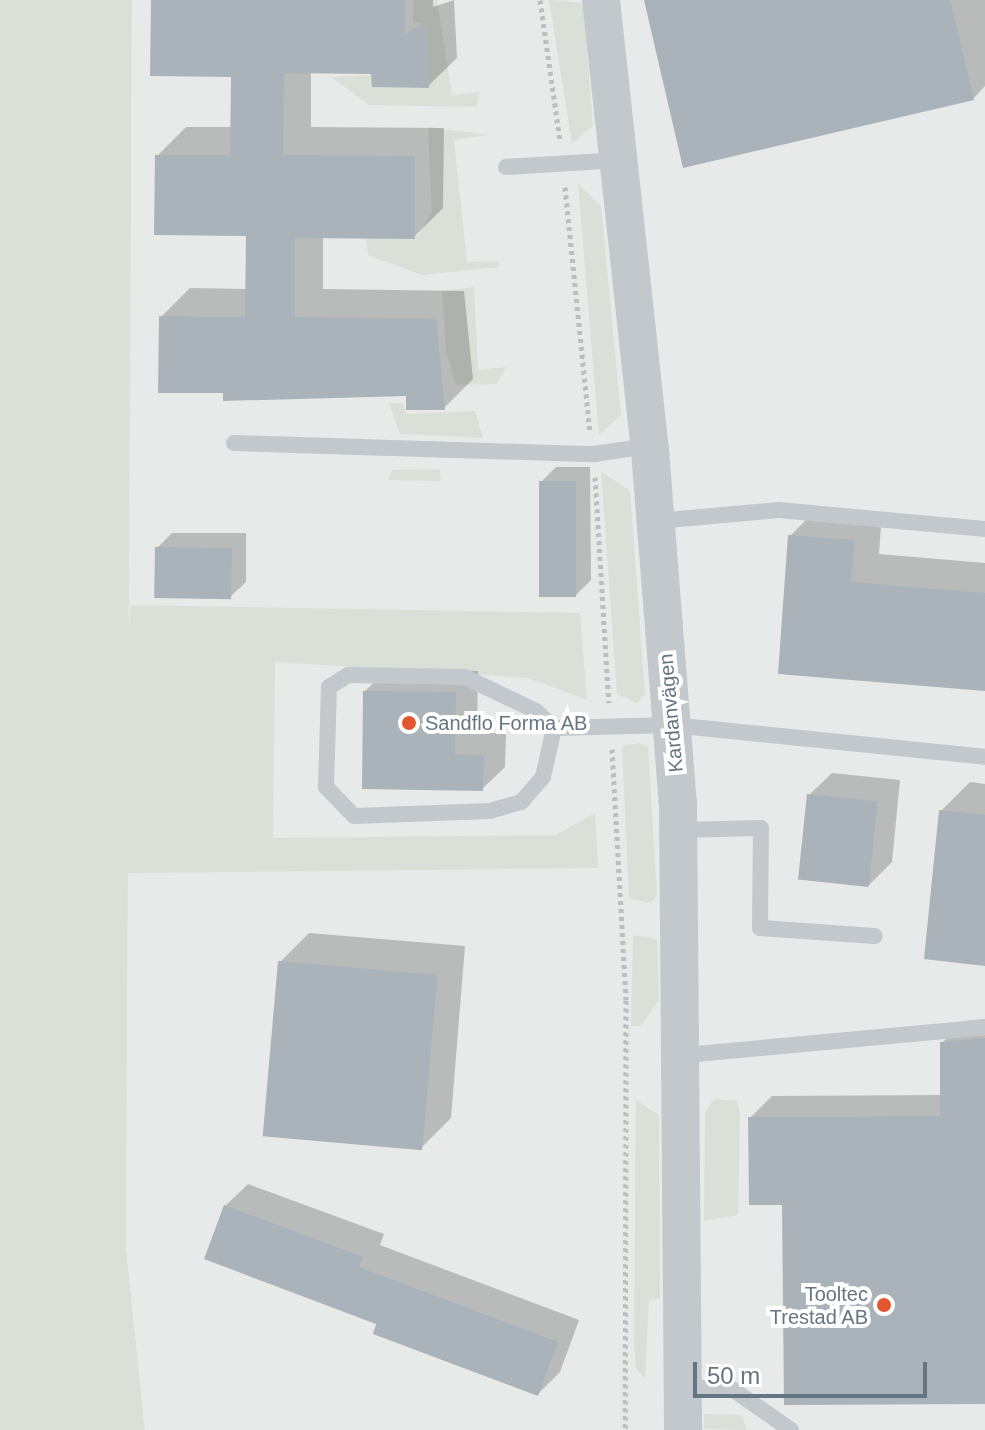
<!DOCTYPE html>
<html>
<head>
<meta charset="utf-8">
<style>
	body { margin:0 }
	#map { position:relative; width:985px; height:1430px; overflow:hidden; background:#fafaf8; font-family:Helvetica,sans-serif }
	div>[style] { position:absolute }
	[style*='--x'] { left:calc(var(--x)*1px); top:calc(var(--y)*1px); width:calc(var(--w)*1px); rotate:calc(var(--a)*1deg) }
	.built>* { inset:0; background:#e8e9e9 }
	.green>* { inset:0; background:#dadfd7 }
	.shadow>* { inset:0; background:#0003 }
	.building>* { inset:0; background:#aab3b9; transform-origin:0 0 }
	.path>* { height:5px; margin-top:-2.5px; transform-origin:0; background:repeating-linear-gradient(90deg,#bbbfc2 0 4px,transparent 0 8px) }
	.service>* { height:16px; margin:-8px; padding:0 8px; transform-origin:8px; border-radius:8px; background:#c3c8cc }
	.tertiary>* { height:38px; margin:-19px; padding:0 19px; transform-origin:19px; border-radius:19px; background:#c3c8cc }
	.dots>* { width:22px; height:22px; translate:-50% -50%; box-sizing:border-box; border:4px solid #fff; border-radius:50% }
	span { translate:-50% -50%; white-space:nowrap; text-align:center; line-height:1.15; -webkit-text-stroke:8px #fff; paint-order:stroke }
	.street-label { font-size:20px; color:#657683 }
	.poi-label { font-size:20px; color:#657683 }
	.left { translate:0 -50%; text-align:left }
	.right { translate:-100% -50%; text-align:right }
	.scale { position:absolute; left:693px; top:1362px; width:234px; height:36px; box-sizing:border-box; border:4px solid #657683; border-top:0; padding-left:10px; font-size:24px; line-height:28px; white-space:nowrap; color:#657683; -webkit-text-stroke:6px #fff; paint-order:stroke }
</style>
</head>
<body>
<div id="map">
	<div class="built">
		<div style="clip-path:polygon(132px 0,985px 0,985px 1430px,145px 1430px,126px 1247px)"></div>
	</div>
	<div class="green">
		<div style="clip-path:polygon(0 0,132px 0,129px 629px,131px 605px,580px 613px,587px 700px,528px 678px,275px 662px,273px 838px,556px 835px,595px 813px,598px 868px,128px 873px,126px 1247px,145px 1430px,0 1430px)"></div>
		<div style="clip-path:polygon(414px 0,437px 0,452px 95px,479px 92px,477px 107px,369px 105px,331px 77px,374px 75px,380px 87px,428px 88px,425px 23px,413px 23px)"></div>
		<div style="clip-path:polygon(549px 0,583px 3px,593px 126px,572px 143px)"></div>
		<div style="clip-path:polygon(428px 127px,488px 135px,454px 140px,467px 262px,499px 261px,498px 267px,422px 275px,368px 255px,366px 236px,419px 236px,432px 211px)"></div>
		<div style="clip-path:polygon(578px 184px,601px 206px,621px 415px,599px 435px)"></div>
		<div style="clip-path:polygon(474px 287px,478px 370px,506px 367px,497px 384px,456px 385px,446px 351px,442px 291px)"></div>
		<div style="clip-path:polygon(389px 403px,403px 403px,406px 414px,475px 411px,483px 438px,400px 434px)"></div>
		<div style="clip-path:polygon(440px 469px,441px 481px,388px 480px,392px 470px)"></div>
		<div style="clip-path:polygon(601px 471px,630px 491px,645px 694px,637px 703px,617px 694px)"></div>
		<div style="clip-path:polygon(639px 743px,648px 747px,657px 895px,650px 903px,629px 898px,622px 746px)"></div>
		<div style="clip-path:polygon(633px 935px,657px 939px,659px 1000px,641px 1026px,631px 1026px)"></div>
		<div style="clip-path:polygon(714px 1099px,737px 1101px,740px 1113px,738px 1215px,704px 1221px,705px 1113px)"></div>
		<div style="clip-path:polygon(636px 1100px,659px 1115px,660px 1298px,649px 1300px,645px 1378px,636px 1369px,634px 1344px)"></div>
		<div style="clip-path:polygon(704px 1414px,741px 1415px,747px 1430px,704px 1429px)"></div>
	</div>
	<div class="shadow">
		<div style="clip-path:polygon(153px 0,433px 0,433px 7px,454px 0,457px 58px,428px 86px,373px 72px,311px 72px,311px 127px,444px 128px,443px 208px,414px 237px,323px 236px,323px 289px,464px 291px,473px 379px,444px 408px,408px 394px,225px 391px,161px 317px,190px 288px,247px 289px,248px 234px,157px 156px,186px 127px,232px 127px,233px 75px)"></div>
		<div style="clip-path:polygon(647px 0,985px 0,985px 86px,973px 99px)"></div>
		<div style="clip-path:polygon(556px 467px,590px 467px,591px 580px,576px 595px,541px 482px)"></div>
		<div style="clip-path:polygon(819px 507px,882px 512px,879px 554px,985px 563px,985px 689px,790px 536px)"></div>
		<div style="clip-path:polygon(172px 533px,246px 533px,246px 582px,230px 597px,157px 548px)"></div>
		<div style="clip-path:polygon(388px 669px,478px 671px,477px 733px,506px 733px,505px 767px,482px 789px,365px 691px)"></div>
		<div style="clip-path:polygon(832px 773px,900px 780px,892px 862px,869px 885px,809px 795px)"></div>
		<div style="clip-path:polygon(970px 782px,985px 784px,985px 964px,941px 811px)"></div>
		<div style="clip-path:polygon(309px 933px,465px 946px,451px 1118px,422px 1147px,280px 962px)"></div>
		<div style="clip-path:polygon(985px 1019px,985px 1402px,784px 1203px,750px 1118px,772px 1096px,942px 1095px,942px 1043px,964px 1021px)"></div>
		<div style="clip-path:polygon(248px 1184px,384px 1234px,380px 1245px,579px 1320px,560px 1372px,538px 1394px,379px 1322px,225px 1206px)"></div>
	</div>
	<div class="building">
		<div style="clip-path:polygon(151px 0,405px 0,405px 34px,425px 22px,429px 88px,372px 87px,371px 74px,284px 73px,283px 155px,415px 156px,415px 239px,295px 238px,295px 317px,436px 319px,445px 410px,406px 410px,406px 396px,223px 401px,223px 393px,158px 393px,159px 316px,245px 317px,246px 236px,154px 235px,155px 155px,230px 155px,231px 77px,150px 76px)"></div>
		<div style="clip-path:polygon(644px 0,950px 0,974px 100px,683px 168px)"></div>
		<div style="left:576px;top:481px;width:116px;height:37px;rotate:90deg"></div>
		<div style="clip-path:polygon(788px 535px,854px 540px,851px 582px,985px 593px,985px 691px,778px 674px)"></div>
		<div style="left:155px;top:547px;width:77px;height:51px;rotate:1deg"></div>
		<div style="clip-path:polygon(363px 691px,456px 692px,455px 754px,484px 755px,483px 791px,362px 789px)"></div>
		<div style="left:807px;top:794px;width:71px;height:86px;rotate:6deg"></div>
		<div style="clip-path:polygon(939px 810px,985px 815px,985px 966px,924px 959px)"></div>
		<div style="left:278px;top:961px;width:160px;height:176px;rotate:5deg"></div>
		<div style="clip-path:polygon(985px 1038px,985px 1404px,784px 1405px,782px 1205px,749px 1205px,748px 1117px,940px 1116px,940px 1042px)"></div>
		<div style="clip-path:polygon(224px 1205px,363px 1257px,359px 1267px,558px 1342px,538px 1396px,373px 1334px,376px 1324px,204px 1259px)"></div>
	</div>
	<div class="path">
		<div style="--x:540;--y:0;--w:142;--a:81.9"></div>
		<div style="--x:565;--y:187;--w:246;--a:84.2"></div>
		<div style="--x:595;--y:477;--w:226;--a:86.5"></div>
		<div style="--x:612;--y:749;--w:251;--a:86.8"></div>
		<div style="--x:626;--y:1000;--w:430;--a:90.1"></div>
	</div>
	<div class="service">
		<div style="--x:506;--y:167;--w:114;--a:-3.5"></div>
		<div style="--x:234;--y:443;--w:360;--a:1.8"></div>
		<div style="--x:594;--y:454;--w:56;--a:-8.3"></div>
		<div style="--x:656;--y:521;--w:123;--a:-5.1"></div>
		<div style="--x:779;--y:510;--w:207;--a:5.3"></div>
		<div style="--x:554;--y:728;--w:50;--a:102.7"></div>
		<div style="--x:543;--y:777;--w:33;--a:131"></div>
		<div style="--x:521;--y:802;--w:32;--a:164"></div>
		<div style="--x:490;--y:811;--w:136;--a:177.9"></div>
		<div style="--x:354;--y:816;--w:40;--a:-134"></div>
		<div style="--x:326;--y:787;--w:100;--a:-88.3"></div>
		<div style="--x:329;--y:687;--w:22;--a:-32"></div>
		<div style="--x:348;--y:675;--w:117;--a:1"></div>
		<div style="--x:465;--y:677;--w:79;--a:25.6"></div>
		<div style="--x:536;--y:711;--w:25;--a:43"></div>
		<div style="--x:554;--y:728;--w:118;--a:-1.5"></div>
		<div style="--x:672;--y:725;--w:315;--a:5.8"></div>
		<div style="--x:679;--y:830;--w:82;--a:-1.4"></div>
		<div style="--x:761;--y:828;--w:100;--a:90.6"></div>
		<div style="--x:760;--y:928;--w:115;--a:4"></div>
		<div style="--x:685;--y:1055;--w:301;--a:-5.3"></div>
		<div style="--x:683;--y:1387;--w:49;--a:2.3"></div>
		<div style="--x:732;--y:1389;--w:72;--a:34.8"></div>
	</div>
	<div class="tertiary">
		<div style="--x:601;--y:0;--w:453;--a:83.8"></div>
		<div style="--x:650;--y:450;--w:354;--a:85.5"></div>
		<div style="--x:678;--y:803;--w:627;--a:89.54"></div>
	</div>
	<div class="dots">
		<div style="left:409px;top:723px;background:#e4572e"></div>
		<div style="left:884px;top:1305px;background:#e4572e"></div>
	</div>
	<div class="street-label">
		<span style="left:671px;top:713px;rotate:-95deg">Kardanvägen</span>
	</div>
	<div class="poi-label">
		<span class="left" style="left:425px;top:723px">Sandflo Forma AB</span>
		<span class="right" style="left:868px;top:1306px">Tooltec<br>Trestad AB</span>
	</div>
	<div class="scale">50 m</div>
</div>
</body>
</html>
